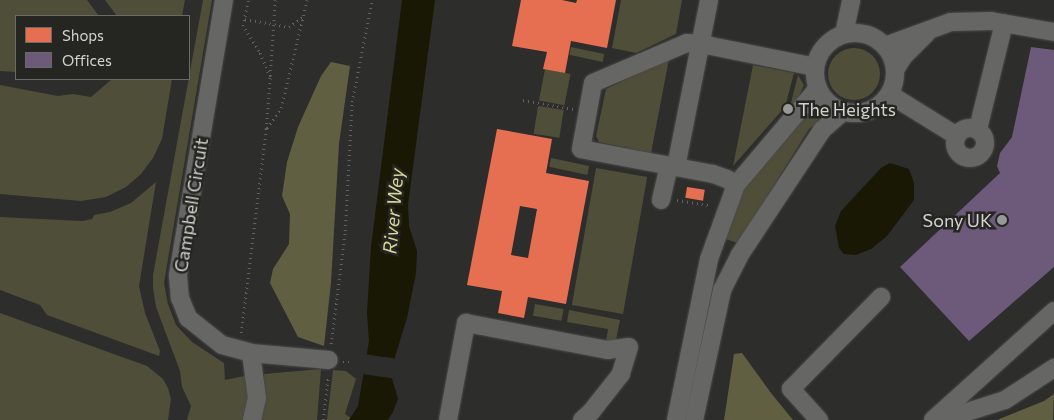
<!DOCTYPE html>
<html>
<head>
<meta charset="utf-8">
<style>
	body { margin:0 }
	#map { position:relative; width:1054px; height:420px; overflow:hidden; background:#2d2d2c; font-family:Commissioner,sans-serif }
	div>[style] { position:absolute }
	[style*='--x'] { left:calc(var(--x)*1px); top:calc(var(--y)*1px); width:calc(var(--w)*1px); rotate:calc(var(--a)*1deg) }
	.green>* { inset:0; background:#4e4e39; transform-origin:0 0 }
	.round { border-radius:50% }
	.forest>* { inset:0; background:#605f42 }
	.water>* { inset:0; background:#191804 }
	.pier>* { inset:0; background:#2d2d2c; transform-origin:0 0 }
	.shops>* { inset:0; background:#e76f51; transform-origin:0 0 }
	.offices>* { inset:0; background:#6d597a }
	.path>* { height:2.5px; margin-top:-1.25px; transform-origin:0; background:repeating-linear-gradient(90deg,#616161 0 1px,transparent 0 5px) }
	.roads { filter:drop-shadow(0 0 1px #4b4b49) drop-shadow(0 0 1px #4b4b49) }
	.minor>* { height:18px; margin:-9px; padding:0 9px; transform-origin:9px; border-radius:9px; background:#666665 }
	.minor>.ring { margin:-9px; padding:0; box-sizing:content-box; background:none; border:18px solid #666665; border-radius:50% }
	.dots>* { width:14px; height:14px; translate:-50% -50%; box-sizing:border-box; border:2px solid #252521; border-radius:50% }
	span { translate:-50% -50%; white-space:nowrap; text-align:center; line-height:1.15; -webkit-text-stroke:5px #252521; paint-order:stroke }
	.poi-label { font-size:18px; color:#d2d2cf }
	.left { translate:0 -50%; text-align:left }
	.right { translate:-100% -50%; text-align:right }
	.street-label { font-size:18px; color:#d2d2cf }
	.water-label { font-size:19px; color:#d5d598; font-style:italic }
	.legend { position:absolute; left:15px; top:15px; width:175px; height:65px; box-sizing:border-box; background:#252521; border:1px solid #6a6a67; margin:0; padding:6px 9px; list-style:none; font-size:15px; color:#d2d2cf }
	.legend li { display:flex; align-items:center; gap:10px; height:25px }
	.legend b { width:25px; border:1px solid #6a6a67 }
</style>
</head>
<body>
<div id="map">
	<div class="green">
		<div style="clip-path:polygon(0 0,87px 0,99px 16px,16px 16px,16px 72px,0 71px)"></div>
		<div style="clip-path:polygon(105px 0,185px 0,182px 16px,117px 16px)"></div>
		<div style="clip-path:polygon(203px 0,212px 0,164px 283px,168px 304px,176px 325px,192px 342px,224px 363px,225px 380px,249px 375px,248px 420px,187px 420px,191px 406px,182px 387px,180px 371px,156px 307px,153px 288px,153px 275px)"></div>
		<div style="clip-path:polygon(621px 0,682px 0,676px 34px,636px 53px,612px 48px)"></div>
		<div style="left:571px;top:47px;width:34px;height:8px;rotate:12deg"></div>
		<div class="round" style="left:828px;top:48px;width:52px;height:52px"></div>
		<div style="clip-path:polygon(669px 59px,651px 153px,599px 142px,596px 136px,606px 89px)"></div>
		<div style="clip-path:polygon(753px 65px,794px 73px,785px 107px,733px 166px)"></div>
		<div style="left:545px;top:69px;width:26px;height:32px;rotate:11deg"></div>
		<div style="clip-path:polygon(798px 75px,804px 85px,797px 101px,789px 111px)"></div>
		<div style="clip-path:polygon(112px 79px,172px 79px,162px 139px,153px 158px,141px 174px,126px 187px,106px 197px,81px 201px,0 194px,0 85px,58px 96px,73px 94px,91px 97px)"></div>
		<div style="clip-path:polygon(812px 105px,825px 117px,809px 129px,738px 243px,722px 238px,741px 193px,769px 158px,804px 119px)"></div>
		<div style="left:538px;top:106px;width:26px;height:28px;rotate:9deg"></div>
		<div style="left:551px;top:158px;width:39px;height:9px;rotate:12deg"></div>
		<div style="left:596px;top:168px;width:52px;height:139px;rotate:10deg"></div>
		<div style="clip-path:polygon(156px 182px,139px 286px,145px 313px,160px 351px,159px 356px,47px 315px,40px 305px,0 290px,0 217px,83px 221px,92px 219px,94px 215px,110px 212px,131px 203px)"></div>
		<div style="left:535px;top:304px;width:29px;height:12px;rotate:10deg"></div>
		<div style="clip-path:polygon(569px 310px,620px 320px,616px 340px,606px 342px,608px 329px,567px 322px)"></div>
		<div style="clip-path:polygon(0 313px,147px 366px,163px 379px,168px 388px,171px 399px,168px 420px,0 420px)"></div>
		<div style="clip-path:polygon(321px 369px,317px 420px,260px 420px,265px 400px,264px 374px)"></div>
		<div style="clip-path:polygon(333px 370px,346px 371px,356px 379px,345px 414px,351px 418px,349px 420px,327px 420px)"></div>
	</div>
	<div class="forest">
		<div style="clip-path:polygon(331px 62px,350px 66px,339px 144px,331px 283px,324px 346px,298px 337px,270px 283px,273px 269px,289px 244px,290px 214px,282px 196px,287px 162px,298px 127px,321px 76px)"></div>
		<div style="clip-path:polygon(742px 353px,771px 393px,793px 420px,724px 420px,734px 354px)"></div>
		<div style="clip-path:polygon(1054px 394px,1053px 420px,997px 420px,1044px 401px)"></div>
	</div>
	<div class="water">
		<div style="clip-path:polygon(402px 0,435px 0,408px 205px,409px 226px,417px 251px,416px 273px,407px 318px,395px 357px,392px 378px,398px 399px,393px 412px,388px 420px,349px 420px,358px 406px,369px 341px,367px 313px,371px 247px)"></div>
		<div style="clip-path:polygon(890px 163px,909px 169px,914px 183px,914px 200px,887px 236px,871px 249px,856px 255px,844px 254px,839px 248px,835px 226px,841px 211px,881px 168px)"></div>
	</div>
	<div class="pier">
		<div style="left:363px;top:354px;width:34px;height:20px;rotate:8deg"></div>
	</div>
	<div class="shops">
		<div style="clip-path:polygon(521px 0,562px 0,576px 3px,577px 0,616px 0,607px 48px,571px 41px,565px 73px,543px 69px,547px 52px,512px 46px)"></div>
		<div style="clip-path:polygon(evenodd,497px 129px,552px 139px,546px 173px,589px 181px,566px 304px,528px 297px,524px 318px,498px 313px,502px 291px,467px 285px,497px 129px,520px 206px,537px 209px,528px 258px,511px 255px,520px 206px)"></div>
		<div style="left:687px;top:187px;width:18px;height:11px;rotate:9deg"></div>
	</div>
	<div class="offices">
		<div style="clip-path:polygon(1031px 47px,1054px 50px,1054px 267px,969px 341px,900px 267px,1000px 173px,997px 166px,1000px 153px,1012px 137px)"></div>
	</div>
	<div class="path">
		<div style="--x:245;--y:19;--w:45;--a:10.3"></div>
		<div style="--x:289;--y:27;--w:17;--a:-36"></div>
		<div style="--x:270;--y:76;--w:76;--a:-86.2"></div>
		<div style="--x:523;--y:100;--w:51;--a:10.2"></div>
		<div style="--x:267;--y:128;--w:24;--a:-55"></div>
		<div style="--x:281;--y:108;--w:111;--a:-76.5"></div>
		<div style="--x:677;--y:200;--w:33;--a:9"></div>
		<div style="--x:241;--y:333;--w:206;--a:-83"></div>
		<div style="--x:266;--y:129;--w:52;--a:-85.6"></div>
		<div style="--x:270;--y:77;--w:28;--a:-113"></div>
		<div style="--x:259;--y:51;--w:30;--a:-123"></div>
		<div style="--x:243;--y:26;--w:26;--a:-79"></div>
		<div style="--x:331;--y:344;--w:114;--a:-82.9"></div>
		<div style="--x:345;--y:231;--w:129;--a:-86.9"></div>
		<div style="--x:352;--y:102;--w:104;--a:-78.9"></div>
		<div style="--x:343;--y:362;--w:6;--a:0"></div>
		<div style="--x:323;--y:420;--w:43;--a:-83.4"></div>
	</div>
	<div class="roads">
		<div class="minor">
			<div style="--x:224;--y:0;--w:280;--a:99.5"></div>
			<div style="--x:178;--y:276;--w:22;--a:85"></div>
			<div style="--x:180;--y:298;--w:22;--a:68"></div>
			<div style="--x:188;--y:318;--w:43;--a:38.5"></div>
			<div style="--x:222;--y:345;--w:30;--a:15"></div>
			<div style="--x:251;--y:353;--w:78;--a:5.1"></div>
			<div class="ring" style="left:815px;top:33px;width:62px;height:62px"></div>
			<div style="--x:844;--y:34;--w:35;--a:-78"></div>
			<div style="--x:885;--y:46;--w:70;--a:-20"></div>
			<div style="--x:951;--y:22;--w:40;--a:-1.4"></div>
			<div style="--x:991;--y:21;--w:64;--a:9.9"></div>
			<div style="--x:895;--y:70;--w:15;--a:-58"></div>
			<div style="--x:903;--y:57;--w:33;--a:-45"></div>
			<div style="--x:889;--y:94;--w:80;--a:31.7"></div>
			<div class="ring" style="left:955px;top:128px;width:12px;height:12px"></div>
			<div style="--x:978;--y:129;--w:109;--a:-76.2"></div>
			<div style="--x:676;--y:167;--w:170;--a:-78.8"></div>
			<div style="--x:736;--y:185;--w:11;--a:-146"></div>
			<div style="--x:727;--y:179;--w:15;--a:-160"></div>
			<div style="--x:713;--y:174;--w:134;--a:-169.3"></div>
			<div style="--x:581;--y:149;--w:67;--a:-79.7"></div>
			<div style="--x:593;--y:83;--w:102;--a:-23.1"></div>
			<div style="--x:687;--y:43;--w:14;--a:4"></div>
			<div style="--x:701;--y:44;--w:116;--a:11.4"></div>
			<div style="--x:661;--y:200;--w:35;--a:-77"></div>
			<div style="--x:251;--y:353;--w:45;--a:82.4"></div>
			<div style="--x:257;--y:398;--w:23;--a:103"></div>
			<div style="--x:448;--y:420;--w:99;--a:-79.5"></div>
			<div style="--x:466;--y:323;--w:144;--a:10.8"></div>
			<div style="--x:607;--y:350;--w:22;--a:-8"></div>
			<div style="--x:629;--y:347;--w:28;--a:107"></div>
			<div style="--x:621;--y:374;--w:48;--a:128.3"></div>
			<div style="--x:591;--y:412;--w:12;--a:138"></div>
			<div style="--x:676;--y:420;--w:164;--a:-78.4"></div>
			<div style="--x:709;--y:259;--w:79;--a:-70"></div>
			<div style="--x:736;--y:185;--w:127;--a:-49.8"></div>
			<div style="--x:694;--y:420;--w:133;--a:-77.8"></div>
			<div style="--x:722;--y:290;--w:38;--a:-63"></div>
			<div style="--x:739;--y:256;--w:151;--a:-56.6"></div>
			<div style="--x:822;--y:130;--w:29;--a:-41"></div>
			<div style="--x:819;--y:420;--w:42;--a:-132.1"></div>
			<div style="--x:791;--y:389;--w:129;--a:-45.6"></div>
			<div style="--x:933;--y:420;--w:163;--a:-42"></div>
			<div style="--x:942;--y:420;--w:66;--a:-17.6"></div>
			<div style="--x:1005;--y:400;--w:59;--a:-33.1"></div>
		</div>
	</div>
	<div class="dots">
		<div style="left:788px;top:109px;background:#989896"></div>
		<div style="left:1002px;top:220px;background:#989896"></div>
	</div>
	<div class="poi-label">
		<span class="left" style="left:798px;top:109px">The Heights</span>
		<span class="right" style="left:992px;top:220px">Sony UK</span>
	</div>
	<div class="street-label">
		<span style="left:191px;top:205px;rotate:-81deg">Campbell Circuit</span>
	</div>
	<div class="water-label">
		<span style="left:393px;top:211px;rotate:-85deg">River Wey</span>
	</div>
	<ul class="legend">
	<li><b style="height:14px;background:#e76f51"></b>Shops</li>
	<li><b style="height:14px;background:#6d597a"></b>Offices</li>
	</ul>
</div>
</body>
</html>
